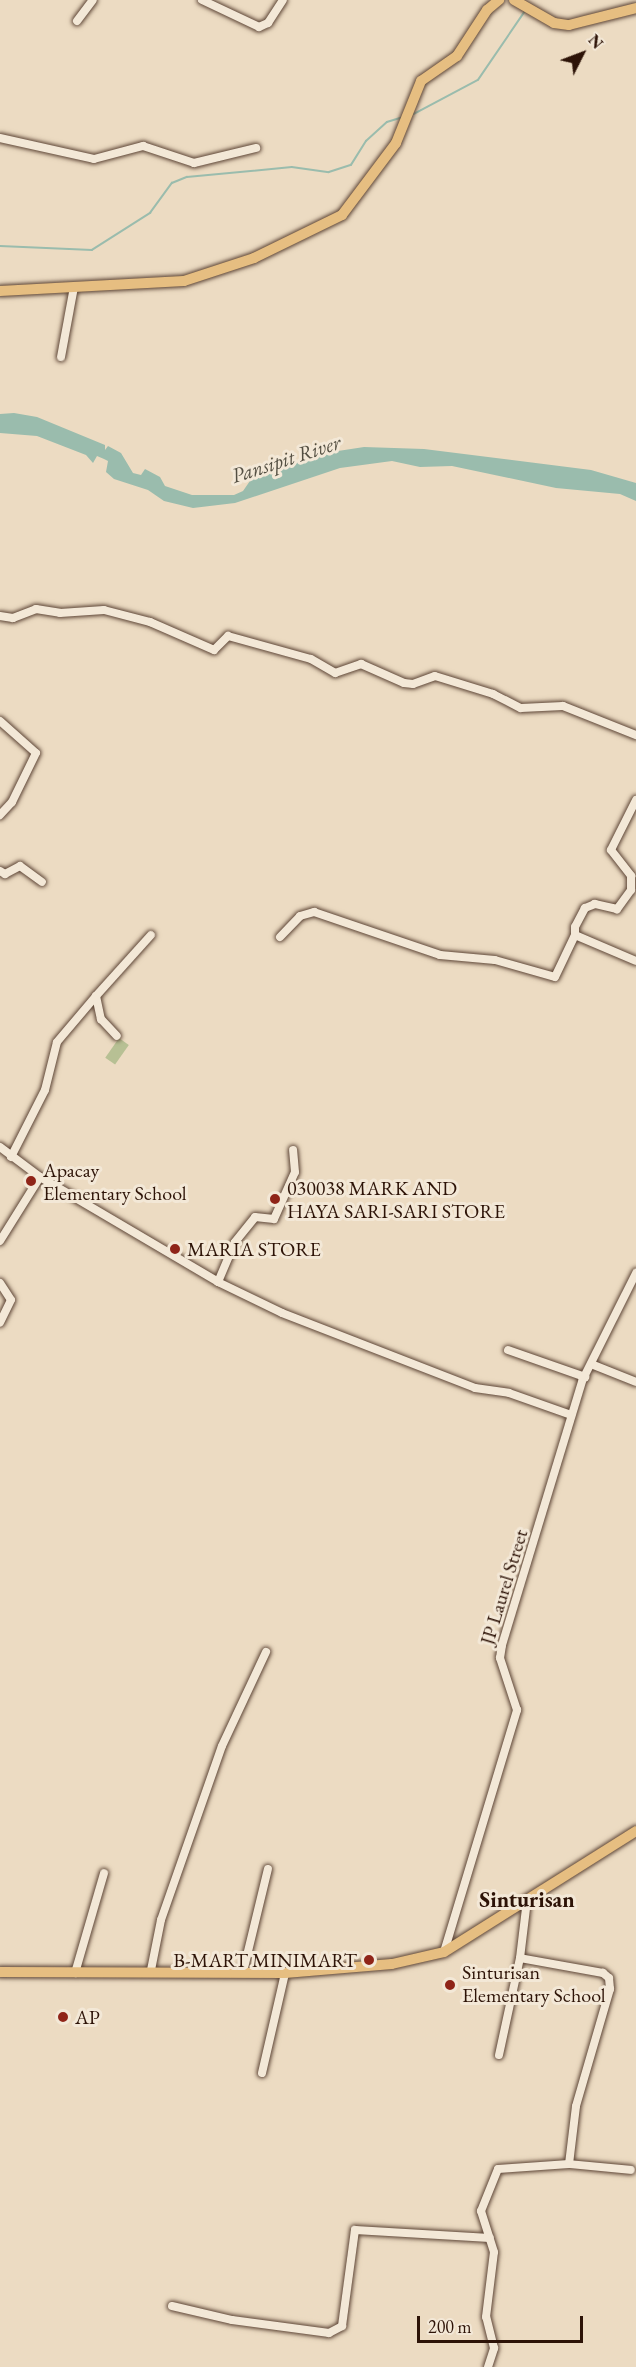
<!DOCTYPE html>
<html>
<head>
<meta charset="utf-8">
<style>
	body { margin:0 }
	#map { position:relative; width:636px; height:2367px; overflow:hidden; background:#ecdbc2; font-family:"EB Garamond",serif }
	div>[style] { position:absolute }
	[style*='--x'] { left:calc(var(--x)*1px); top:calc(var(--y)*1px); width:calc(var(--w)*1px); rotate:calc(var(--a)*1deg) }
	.green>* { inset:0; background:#b7c094; transform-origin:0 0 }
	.water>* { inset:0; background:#9abcad }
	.stream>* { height:1.5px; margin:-0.75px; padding:0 0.75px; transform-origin:0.75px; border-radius:0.75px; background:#9abcad }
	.roads { filter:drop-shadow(0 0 2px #5d4536) drop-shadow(0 0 2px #5d4536) }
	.minor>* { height:8px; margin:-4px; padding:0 4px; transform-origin:4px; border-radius:4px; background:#f3e8d7 }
	.major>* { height:10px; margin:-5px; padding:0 5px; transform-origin:5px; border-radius:5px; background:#e6be81 }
	.dots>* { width:16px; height:16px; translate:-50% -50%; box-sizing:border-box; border:3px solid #f3e8d7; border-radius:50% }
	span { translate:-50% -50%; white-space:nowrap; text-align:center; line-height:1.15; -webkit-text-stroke:6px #f3e8d7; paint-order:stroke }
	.poi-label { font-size:20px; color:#2d1307 }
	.left { translate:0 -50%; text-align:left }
	.right { translate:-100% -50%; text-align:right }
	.street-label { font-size:20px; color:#2d1307 }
	.water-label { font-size:21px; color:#534e41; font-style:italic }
	.quarter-label { font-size:22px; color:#2d1307; font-weight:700 }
	.north { position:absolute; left:552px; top:24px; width:60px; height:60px; -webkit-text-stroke:4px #f3e8d7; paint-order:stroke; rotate:48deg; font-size:16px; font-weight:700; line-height:24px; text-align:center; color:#2d1307 }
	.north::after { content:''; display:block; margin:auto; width:21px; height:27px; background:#2d1307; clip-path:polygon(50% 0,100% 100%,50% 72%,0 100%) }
	.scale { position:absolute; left:417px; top:2316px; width:166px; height:27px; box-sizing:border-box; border:3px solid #2d1307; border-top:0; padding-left:8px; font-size:18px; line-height:21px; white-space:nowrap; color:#2d1307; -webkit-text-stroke:4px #f3e8d7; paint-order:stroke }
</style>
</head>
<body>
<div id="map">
	<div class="green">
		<div style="left:119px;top:1038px;width:12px;height:24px;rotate:35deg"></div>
	</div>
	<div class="water">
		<div style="clip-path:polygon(14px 413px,37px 417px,105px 445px,105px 450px,108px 446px,121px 453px,133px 473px,141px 475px,145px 469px,160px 477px,165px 486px,192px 495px,234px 495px,243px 491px,252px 478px,325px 453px,364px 447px,424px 449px,591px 470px,636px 483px,636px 501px,620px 494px,556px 488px,452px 466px,420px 467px,392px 461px,340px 468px,235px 503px,193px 508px,164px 501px,148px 490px,114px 479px,106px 472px,108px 461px,104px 459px,97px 456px,93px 463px,86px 455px,37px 436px,0 433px,0 414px)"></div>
	</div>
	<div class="stream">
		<div style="--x:414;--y:114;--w:72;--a:-28"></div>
		<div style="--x:478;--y:80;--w:83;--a:-55.7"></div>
		<div style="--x:0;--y:246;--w:92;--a:2.5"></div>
		<div style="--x:92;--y:250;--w:69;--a:-32.5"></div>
		<div style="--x:150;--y:213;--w:37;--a:-54"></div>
		<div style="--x:172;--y:183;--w:16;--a:-22"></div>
		<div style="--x:187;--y:177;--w:105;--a:-5.4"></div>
		<div style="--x:292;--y:167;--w:37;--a:8"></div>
		<div style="--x:329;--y:172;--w:23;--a:-18"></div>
		<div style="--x:351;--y:165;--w:28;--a:-58"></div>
		<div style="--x:366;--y:141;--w:28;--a:-42"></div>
		<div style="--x:387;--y:122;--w:14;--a:-17"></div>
	</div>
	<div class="roads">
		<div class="minor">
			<div style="--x:202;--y:0;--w:63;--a:25.3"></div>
			<div style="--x:259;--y:27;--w:10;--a:-24"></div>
			<div style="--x:268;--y:23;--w:27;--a:-57"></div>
			<div style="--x:77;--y:21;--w:26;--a:-53"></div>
			<div style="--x:0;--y:138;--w:96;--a:12.6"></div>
			<div style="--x:94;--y:159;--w:51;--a:-14.9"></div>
			<div style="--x:143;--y:146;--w:54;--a:18.4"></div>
			<div style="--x:194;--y:163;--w:64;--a:-13.6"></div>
			<div style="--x:61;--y:357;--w:71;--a:-79.5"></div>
			<div style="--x:0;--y:616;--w:13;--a:9"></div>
			<div style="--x:13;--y:618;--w:25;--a:-21"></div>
			<div style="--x:36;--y:609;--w:24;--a:9"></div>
			<div style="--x:60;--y:613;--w:44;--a:-3.9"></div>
			<div style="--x:104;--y:610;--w:48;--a:14.6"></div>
			<div style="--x:150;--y:622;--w:70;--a:23.6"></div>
			<div style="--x:214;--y:650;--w:20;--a:-45"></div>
			<div style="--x:228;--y:636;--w:86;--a:15.5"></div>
			<div style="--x:311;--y:659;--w:28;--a:30"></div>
			<div style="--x:335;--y:673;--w:28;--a:-19"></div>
			<div style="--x:361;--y:664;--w:47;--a:23.8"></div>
			<div style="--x:404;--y:683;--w:9;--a:6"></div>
			<div style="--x:413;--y:684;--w:23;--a:-20"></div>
			<div style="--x:435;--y:676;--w:61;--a:17.2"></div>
			<div style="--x:493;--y:694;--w:31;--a:27"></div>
			<div style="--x:521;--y:708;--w:42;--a:-2.7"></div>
			<div style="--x:563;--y:706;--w:79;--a:21.7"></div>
			<div style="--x:0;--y:721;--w:48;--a:41.6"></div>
			<div style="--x:36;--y:753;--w:55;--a:116.1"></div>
			<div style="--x:12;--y:802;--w:18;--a:133"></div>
			<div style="--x:636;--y:800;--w:56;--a:116.6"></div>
			<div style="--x:611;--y:850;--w:33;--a:52"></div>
			<div style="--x:631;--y:876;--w:14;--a:90"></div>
			<div style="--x:631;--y:890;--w:24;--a:126"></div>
			<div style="--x:617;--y:909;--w:23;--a:-167"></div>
			<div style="--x:595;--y:904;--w:11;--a:158"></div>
			<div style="--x:585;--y:908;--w:21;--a:118"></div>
			<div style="--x:575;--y:927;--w:8;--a:90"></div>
			<div style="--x:575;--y:935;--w:66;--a:23.1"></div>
			<div style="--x:0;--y:871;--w:6;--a:31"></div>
			<div style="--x:5;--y:874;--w:17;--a:-28"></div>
			<div style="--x:20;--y:866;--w:27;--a:36"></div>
			<div style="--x:280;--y:937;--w:29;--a:-46"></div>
			<div style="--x:300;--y:916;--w:15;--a:-16"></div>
			<div style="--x:314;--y:912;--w:133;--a:18.8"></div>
			<div style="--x:440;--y:955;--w:55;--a:5.2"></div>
			<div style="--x:495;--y:960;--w:62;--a:15.8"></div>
			<div style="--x:555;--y:977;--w:47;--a:-64.5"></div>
			<div style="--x:96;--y:996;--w:82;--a:-48"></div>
			<div style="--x:0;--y:1147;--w:50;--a:36.9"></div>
			<div style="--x:40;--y:1177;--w:207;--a:30.5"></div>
			<div style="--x:218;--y:1282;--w:43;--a:-67"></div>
			<div style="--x:235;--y:1242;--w:32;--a:-51"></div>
			<div style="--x:255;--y:1217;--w:19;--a:6"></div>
			<div style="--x:274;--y:1219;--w:51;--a:-65.9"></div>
			<div style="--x:295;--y:1172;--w:22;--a:-95"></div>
			<div style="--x:11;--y:1157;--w:75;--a:-63.1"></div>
			<div style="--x:45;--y:1090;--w:49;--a:-76"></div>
			<div style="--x:57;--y:1042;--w:60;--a:-49.7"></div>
			<div style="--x:96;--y:996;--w:24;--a:78"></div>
			<div style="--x:101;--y:1019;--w:23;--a:47"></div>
			<div style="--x:0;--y:1241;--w:75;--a:-58"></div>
			<div style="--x:218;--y:1282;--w:71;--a:25.8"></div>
			<div style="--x:282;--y:1313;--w:207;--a:21.2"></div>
			<div style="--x:475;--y:1388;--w:34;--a:8"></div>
			<div style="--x:509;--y:1393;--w:66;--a:19.5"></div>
			<div style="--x:0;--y:1283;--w:20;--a:57"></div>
			<div style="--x:11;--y:1300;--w:25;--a:116"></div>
			<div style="--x:508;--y:1350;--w:82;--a:19.3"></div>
			<div style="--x:591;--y:1364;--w:48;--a:21.8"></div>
			<div style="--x:444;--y:1952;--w:253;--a:-73.2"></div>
			<div style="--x:517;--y:1710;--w:55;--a:-108.1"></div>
			<div style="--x:500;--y:1658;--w:13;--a:-81"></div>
			<div style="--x:502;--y:1645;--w:278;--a:-73.1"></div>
			<div style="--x:583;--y:1379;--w:119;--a:-63.4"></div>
			<div style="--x:151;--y:1970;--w:51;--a:-78.7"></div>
			<div style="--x:161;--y:1920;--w:184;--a:-70.7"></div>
			<div style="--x:222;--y:1746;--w:104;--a:-64.9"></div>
			<div style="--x:243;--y:1972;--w:106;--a:-76.4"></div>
			<div style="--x:75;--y:1973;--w:104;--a:-73.8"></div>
			<div style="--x:499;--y:2055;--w:99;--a:-77.8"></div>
			<div style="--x:262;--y:2073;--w:103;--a:-77"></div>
			<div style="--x:569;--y:2164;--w:62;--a:5.5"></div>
			<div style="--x:172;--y:2306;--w:62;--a:13.1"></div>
			<div style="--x:232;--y:2320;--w:98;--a:7.6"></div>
			<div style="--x:329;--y:2333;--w:15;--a:-28"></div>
			<div style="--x:342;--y:2326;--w:97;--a:-82.3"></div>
			<div style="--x:355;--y:2230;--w:135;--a:3.4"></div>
			<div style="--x:488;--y:2367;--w:20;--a:-72"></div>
			<div style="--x:494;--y:2348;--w:32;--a:-104"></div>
			<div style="--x:486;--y:2317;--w:65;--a:-83"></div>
			<div style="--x:494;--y:2252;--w:43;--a:-107.6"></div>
			<div style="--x:481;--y:2211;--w:45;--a:-68"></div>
			<div style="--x:498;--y:2169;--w:71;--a:-4"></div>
			<div style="--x:569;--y:2164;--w:58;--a:-83.1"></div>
			<div style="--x:576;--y:2106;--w:122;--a:-73.8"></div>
			<div style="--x:610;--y:1989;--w:11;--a:-95"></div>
			<div style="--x:609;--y:1978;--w:8;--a:-140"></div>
			<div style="--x:603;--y:1973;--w:84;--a:-169.8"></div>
			<div style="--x:520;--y:1958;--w:58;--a:-83.1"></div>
		</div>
		<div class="major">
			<div style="--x:514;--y:0;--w:46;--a:29.9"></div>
			<div style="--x:554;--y:23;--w:15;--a:8"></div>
			<div style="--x:569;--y:25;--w:69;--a:-14.2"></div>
			<div style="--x:0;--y:291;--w:184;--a:-3.1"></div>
			<div style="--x:184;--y:281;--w:74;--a:-18.2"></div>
			<div style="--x:254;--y:258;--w:98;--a:-26"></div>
			<div style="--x:342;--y:215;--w:90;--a:-53.1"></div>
			<div style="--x:396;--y:143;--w:67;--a:-68"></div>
			<div style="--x:421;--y:81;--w:44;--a:-34.8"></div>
			<div style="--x:457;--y:56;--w:55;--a:-56.9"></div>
			<div style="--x:487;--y:10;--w:16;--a:-40"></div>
			<div style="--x:0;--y:1972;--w:285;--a:0.2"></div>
			<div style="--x:285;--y:1973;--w:107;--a:-4.8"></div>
			<div style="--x:392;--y:1964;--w:53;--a:-13"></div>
			<div style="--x:444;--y:1952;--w:227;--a:-32.2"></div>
		</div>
	</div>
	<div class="dots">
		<div style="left:31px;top:1181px;background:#8f2418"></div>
		<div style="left:275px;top:1199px;background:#8f2418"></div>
		<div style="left:175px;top:1249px;background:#8f2418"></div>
		<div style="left:369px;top:1960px;background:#8f2418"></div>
		<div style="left:450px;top:1985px;background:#8f2418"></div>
		<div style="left:63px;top:2017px;background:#8f2418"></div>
	</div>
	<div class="poi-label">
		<span class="left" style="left:43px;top:1182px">Apacay<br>Elementary School</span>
		<span class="left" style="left:287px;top:1200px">030038 MARK AND<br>HAYA SARI-SARI STORE</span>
		<span class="left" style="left:187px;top:1249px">MARIA STORE</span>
		<span class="right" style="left:357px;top:1960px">B-MART MINIMART</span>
		<span class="left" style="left:462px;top:1984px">Sinturisan<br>Elementary School</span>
		<span class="left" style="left:75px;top:2017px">AP</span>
	</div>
	<div class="street-label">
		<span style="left:504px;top:1587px;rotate:-73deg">JP Laurel Street</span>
	</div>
	<div class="water-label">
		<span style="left:286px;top:459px;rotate:-18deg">Pansipit River</span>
	</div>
	<div class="quarter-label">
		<span style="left:527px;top:1900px">Sinturisan</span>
	</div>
	<div class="north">N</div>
	<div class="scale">200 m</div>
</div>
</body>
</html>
